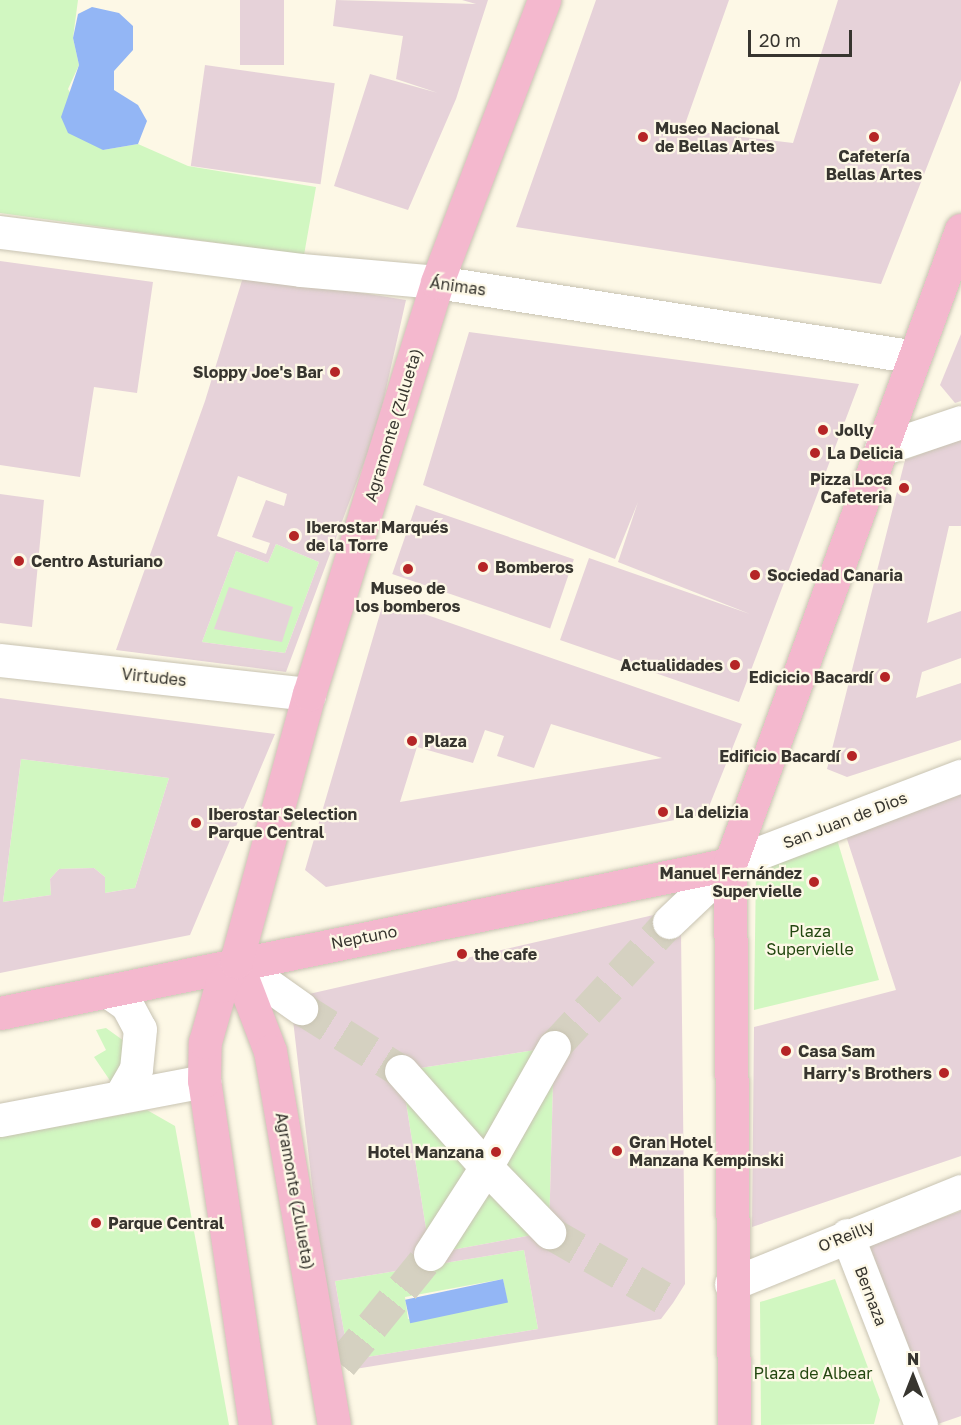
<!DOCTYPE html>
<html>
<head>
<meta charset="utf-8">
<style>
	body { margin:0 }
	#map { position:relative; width:961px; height:1425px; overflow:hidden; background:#fdf8e6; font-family:"Golos Text",sans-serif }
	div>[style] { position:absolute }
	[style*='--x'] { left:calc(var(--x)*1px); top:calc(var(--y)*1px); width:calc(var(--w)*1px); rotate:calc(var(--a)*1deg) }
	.green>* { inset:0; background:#d1f7c1 }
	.water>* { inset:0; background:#93b6f5; transform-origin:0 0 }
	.building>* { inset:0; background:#e6d2d9; transform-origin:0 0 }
	.minor-tunnel>* { height:33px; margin-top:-16.5px; transform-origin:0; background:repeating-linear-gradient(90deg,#d5d1c1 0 33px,transparent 0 49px) }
	.roads { filter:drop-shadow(0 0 2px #c8c3b2) drop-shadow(0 0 2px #c8c3b2) }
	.minor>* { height:33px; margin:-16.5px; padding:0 16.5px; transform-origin:16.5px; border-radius:16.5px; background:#fff }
	.major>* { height:33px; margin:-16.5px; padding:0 16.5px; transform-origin:16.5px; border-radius:16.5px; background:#f4b8ce }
	.dots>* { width:16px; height:16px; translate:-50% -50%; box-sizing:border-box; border:3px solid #fdf8e6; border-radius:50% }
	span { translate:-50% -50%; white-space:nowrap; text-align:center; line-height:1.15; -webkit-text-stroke:4.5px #fdf8e6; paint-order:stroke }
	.poi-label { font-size:16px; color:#37352f; font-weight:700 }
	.left { translate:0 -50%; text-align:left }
	.right { translate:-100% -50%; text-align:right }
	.street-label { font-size:16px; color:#37352f }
	.park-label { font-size:16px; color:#234710 }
	.north { position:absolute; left:883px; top:1347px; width:60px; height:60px; -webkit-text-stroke:4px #fdf8e6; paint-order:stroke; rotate:0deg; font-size:16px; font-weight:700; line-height:24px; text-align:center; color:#37352f }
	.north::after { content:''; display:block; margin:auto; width:21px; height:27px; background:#37352f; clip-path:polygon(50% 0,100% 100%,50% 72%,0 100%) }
	.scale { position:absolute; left:748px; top:30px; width:104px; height:27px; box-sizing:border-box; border:3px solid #37352f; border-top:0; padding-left:8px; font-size:18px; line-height:21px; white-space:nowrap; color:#37352f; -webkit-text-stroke:4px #fdf8e6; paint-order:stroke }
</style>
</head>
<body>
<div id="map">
	<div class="green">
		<div style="clip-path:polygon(0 0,78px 0,73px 38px,79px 65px,68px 89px,103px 150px,138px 144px,188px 166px,316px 187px,304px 255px,0 213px)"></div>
		<div style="clip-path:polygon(276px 544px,319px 562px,285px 653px,202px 642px,236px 551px,268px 563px)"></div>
		<div style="clip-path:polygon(21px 759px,169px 778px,135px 888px,105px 893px,105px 877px,94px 868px,59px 869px,50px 879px,51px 895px,3px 902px)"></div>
		<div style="clip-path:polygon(836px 836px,879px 980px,754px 1010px,756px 868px)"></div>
		<div style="clip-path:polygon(106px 1028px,124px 1041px,126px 1059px,113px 1085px,94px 1057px,106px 1050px,96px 1030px)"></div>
		<div style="clip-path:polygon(554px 1047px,549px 1232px,430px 1254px,401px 1071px)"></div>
		<div style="clip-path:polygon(147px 1110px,175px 1126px,229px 1425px,0 1425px,0 1137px)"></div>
		<div style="clip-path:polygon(evenodd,524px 1250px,538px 1329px,349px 1360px,335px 1281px,524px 1250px,503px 1279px,507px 1302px,408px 1319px,405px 1297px,503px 1279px)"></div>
		<div style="clip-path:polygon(835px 1279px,880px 1400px,874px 1424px,761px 1425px,760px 1302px)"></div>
	</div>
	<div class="water">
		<div style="clip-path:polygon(92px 7px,119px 13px,133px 26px,133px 50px,114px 71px,114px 90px,138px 105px,147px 121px,138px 144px,103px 150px,68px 133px,61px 117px,79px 65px,73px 38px,78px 14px)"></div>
		<div style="left:503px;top:1279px;width:24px;height:100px;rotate:78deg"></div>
	</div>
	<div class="building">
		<div style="left:240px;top:0;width:44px;height:65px"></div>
		<div style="clip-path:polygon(336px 0,476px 4px,462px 0,488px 0,456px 99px,408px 210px,334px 186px,370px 74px,438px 93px,396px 79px,403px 36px,333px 26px)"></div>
		<div style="clip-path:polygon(596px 0,729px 0,683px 130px,793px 143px,838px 0,961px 0,961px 80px,881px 284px,516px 227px)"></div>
		<div style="left:205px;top:65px;width:131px;height:102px;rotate:8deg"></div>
		<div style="clip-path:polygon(0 261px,153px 282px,137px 393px,94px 387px,80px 477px,0 465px)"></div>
		<div style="clip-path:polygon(evenodd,244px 274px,406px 300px,378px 425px,286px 672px,116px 650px,205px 401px,244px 274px,238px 476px,287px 494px,284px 506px,266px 500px,252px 537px,270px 543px,266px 554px,217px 536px,238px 476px,244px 274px,276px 544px,319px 562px,285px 653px,202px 642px,236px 551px,268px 563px,276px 544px)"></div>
		<div style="clip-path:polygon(469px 332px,859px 384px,739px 702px,560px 640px,589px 558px,750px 614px,618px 562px,638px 502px,615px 559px,423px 485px)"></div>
		<div style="clip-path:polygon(961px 334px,961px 401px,955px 403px,940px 385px)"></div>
		<div style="clip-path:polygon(961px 439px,961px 526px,949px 526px,927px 623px,961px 611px,961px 658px,922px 672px,916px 698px,961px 683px,961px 740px,847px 777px,827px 769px,905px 460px)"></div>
		<div style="clip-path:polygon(0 494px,44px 500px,32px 627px,0 623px)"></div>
		<div style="left:416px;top:505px;width:167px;height:73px;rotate:19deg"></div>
		<div style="clip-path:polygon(229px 587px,293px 607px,282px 642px,214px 629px)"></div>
		<div style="clip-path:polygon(evenodd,384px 600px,742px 724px,706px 814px,326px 887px,305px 870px,384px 600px,551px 724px,662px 758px,400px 802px,417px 747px,473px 763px,485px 730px,504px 736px,497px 756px,534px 768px,551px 724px)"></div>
		<div style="clip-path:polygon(evenodd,0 698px,275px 734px,190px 935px,0 973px,0 698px,21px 759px,169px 778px,135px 888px,105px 893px,105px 877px,94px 868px,59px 869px,50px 879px,51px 895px,3px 902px,21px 759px)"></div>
		<div style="clip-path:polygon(961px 791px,961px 1156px,752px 1227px,754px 1027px,896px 990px,845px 833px)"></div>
		<div style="clip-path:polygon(evenodd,658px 914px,681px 931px,685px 1284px,673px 1303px,661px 1319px,349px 1370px,332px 1357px,293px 1020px,309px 994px,658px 914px,554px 1047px,549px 1232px,430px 1254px,401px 1071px,554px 1047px,658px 914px,524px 1250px,538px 1329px,349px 1360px,335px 1281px,524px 1250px)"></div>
		<div style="clip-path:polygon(961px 1211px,961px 1416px,935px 1425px,869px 1244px)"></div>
	</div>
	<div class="minor-tunnel">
		<div style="--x:301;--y:1008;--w:118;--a:32.2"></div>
		<div style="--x:554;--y:1047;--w:170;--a:-47.4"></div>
		<div style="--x:549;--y:1232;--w:143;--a:29.8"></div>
		<div style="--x:341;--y:1364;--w:141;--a:-51"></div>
	</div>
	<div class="roads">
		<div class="minor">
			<div style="--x:0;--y:232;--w:303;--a:7.2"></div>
			<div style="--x:301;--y:270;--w:137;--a:5"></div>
			<div style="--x:437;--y:282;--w:483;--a:8.9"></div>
			<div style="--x:881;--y:449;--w:84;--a:-18.6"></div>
			<div style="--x:0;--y:660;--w:311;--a:6.3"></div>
			<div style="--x:669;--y:922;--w:84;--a:-43.6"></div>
			<div style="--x:730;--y:864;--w:247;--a:-20.9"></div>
			<div style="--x:236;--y:962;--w:80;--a:35.3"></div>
			<div style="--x:110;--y:993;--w:21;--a:35"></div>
			<div style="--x:127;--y:1005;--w:27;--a:62"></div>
			<div style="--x:140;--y:1029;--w:40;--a:95.7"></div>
			<div style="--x:136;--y:1069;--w:32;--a:120"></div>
			<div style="--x:401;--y:1071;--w:128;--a:48.5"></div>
			<div style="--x:486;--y:1167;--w:91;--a:45.9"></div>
			<div style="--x:0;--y:1120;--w:208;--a:-10.8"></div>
			<div style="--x:847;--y:1235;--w:204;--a:68.7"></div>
			<div style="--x:430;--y:1254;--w:103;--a:-57.2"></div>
			<div style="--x:486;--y:1167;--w:138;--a:-60.5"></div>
			<div style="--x:731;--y:1284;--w:248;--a:-22"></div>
		</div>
		<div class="major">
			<div style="--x:236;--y:962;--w:95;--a:69.1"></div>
			<div style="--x:270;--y:1051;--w:379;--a:80.3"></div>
			<div style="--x:0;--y:1013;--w:745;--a:-11.54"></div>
			<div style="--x:255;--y:1425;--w:348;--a:-98.4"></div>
			<div style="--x:204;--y:1081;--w:39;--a:-89"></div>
			<div style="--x:205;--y:1042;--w:58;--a:-74.1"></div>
			<div style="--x:221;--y:986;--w:28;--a:-58"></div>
			<div style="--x:236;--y:962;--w:278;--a:-74.8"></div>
			<div style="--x:309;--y:694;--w:431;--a:-72.7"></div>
			<div style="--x:437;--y:282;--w:302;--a:-69.2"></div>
			<div style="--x:734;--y:1425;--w:561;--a:-90.41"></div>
			<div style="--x:730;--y:864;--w:675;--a:-69.98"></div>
		</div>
	</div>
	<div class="dots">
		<div style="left:643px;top:137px;background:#b52526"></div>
		<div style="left:874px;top:137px;background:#b52526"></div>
		<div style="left:335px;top:372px;background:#b52526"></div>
		<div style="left:823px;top:430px;background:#b52526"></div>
		<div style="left:815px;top:453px;background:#b52526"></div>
		<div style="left:904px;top:488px;background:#b52526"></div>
		<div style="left:294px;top:536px;background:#b52526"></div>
		<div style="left:19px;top:561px;background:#b52526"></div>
		<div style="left:483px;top:567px;background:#b52526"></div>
		<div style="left:408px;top:569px;background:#b52526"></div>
		<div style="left:755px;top:575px;background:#b52526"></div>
		<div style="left:735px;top:665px;background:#b52526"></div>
		<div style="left:885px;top:677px;background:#b52526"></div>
		<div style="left:412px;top:741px;background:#b52526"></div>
		<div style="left:852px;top:756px;background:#b52526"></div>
		<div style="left:663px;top:812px;background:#b52526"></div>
		<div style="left:196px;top:823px;background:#b52526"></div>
		<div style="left:814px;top:882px;background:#b52526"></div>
		<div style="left:462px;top:954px;background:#b52526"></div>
		<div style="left:786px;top:1051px;background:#b52526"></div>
		<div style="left:944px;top:1073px;background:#b52526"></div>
		<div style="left:617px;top:1151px;background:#b52526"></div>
		<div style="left:496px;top:1152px;background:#b52526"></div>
		<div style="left:96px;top:1223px;background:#b52526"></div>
	</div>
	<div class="poi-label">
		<span class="left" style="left:655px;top:137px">Museo Nacional<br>de Bellas Artes</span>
		<span style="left:874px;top:165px">Cafetería<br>Bellas Artes</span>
		<span class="right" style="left:323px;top:372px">Sloppy Joe's Bar</span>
		<span class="left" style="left:835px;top:430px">Jolly</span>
		<span class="left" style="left:827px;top:453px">La Delicia</span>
		<span class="right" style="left:892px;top:488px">Pizza Loca<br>Cafeteria</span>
		<span class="left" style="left:306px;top:536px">Iberostar Marqués<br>de la Torre</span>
		<span class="left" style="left:31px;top:561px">Centro Asturiano</span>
		<span class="left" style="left:495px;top:567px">Bomberos</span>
		<span class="left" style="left:767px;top:575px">Sociedad Canaria</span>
		<span style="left:408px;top:597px">Museo de<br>los bomberos</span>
		<span class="right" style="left:723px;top:665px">Actualidades</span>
		<span class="right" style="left:873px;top:677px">Edicicio Bacardí</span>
		<span class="left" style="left:424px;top:741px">Plaza</span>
		<span class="right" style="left:840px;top:756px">Edificio Bacardí</span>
		<span class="left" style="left:675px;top:812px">La delizia</span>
		<span class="left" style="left:208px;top:823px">Iberostar Selection<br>Parque Central</span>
		<span class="right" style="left:802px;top:882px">Manuel Fernández<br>Supervielle</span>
		<span class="left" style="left:474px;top:954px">the cafe</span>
		<span class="left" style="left:798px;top:1051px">Casa Sam</span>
		<span class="right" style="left:932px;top:1073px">Harry's Brothers</span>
		<span class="left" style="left:629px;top:1151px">Gran Hotel<br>Manzana Kempinski</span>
		<span class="right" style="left:484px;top:1152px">Hotel Manzana</span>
		<span class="left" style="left:108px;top:1223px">Parque Central</span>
	</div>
	<div class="street-label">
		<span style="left:458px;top:286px;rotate:8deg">Ánimas</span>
		<span style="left:393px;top:425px;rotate:-73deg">Agramonte (Zulueta)</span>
		<span style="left:154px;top:677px;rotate:6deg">Virtudes</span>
		<span style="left:845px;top:820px;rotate:-21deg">San Juan de Dios</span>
		<span style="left:364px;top:937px;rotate:-11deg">Neptuno</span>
		<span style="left:295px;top:1191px;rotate:80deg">Agramonte (Zulueta)</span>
		<span style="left:846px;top:1236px;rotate:-22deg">O'Reilly</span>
		<span style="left:871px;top:1296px;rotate:69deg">Bernaza</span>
	</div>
	<div class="park-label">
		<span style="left:810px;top:940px">Plaza<br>Supervielle</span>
		<span style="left:813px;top:1373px">Plaza de Albear</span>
	</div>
	<div class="north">N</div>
	<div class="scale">20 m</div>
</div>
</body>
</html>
